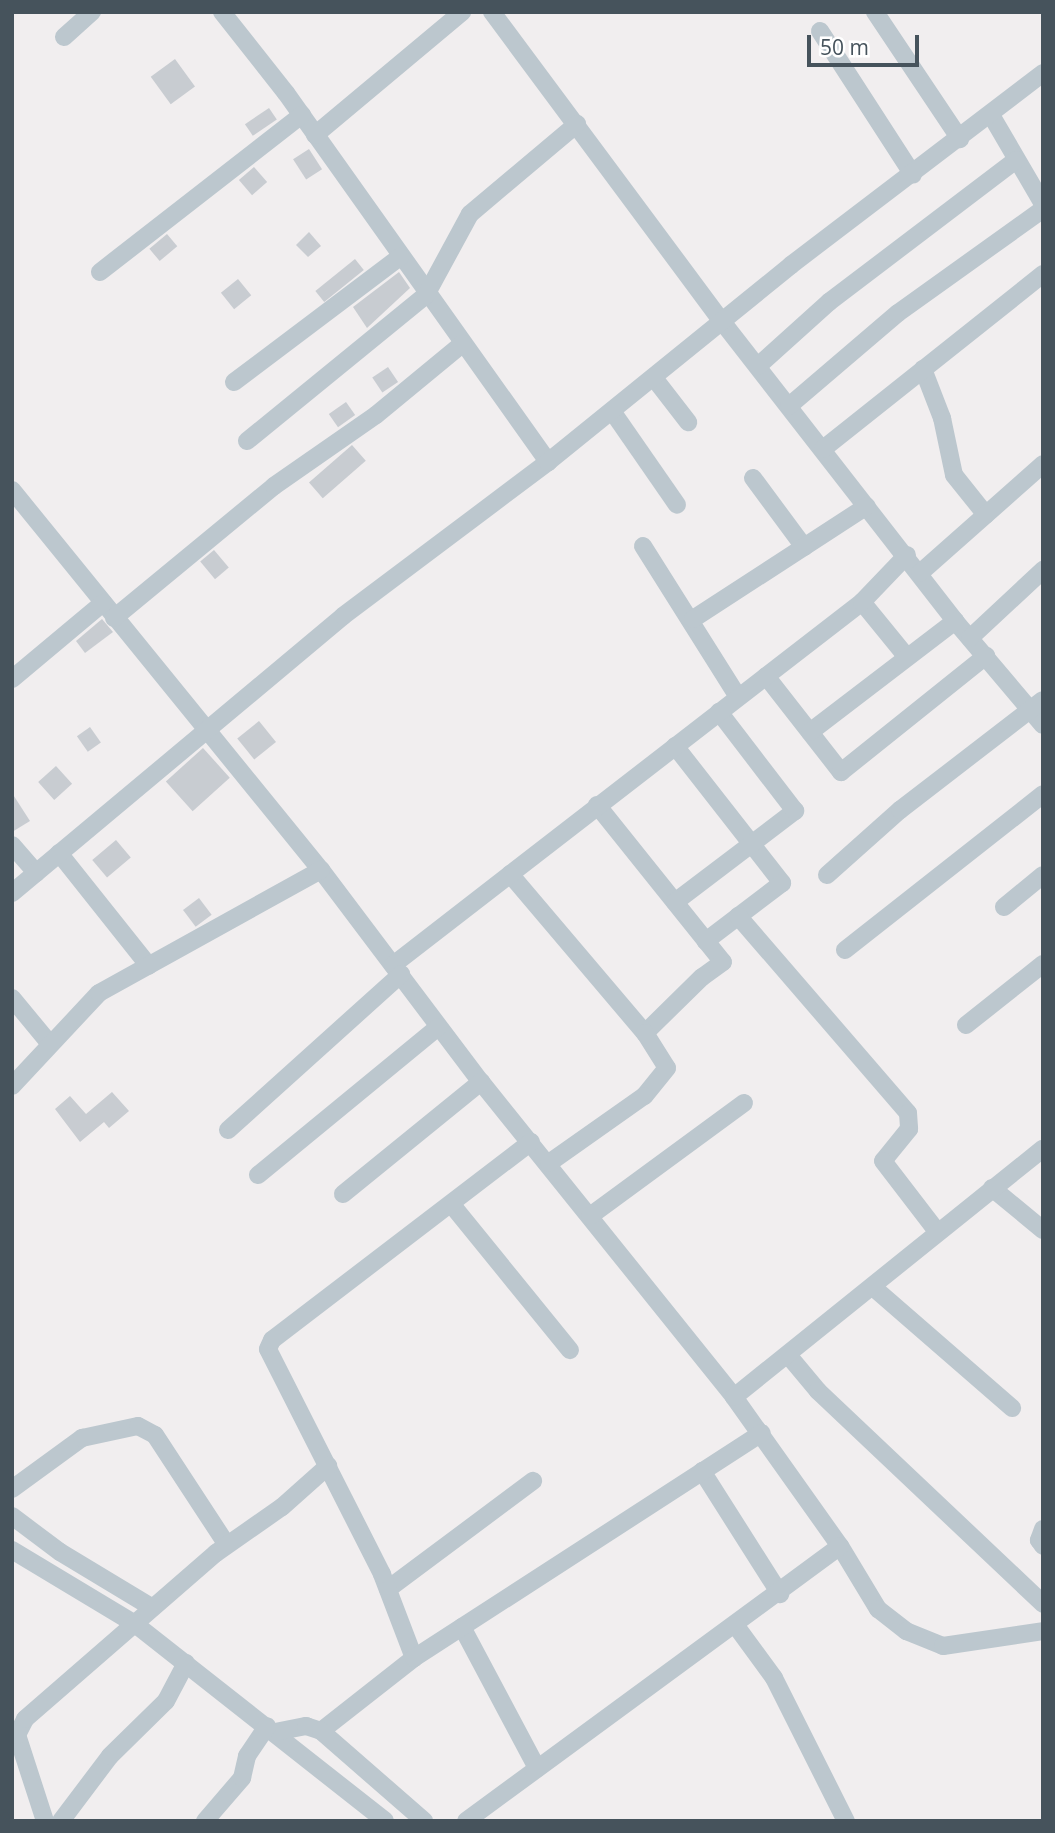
<!DOCTYPE html>
<html>
<head>
<meta charset="utf-8">
<style>
	body { margin:0 }
	#map { position:relative; width:1055px; height:1833px; overflow:hidden; background:#f1eeef; font-family:"Open Sans",sans-serif }
	div>[style] { position:absolute }
	[style*='--x'] { left:calc(var(--x)*1px); top:calc(var(--y)*1px); width:calc(var(--w)*1px); rotate:calc(var(--a)*1deg) }
	.building>* { inset:0; background:#c8ccd1; transform-origin:0 0 }
	.minor>* { height:18px; margin:-9px; padding:0 9px; transform-origin:9px; border-radius:9px; background:#bcc7ce }
	span { translate:-50% -50%; white-space:nowrap; text-align:center; line-height:1.15; -webkit-text-stroke:7px #fff; paint-order:stroke }
	.frame { position:absolute; inset:0; border:14px solid #46535c; pointer-events:none }
	.scale { position:absolute; left:807px; top:35px; width:112px; height:32px; box-sizing:border-box; border:4px solid #46535c; border-top:0; padding-left:9px; font-size:21px; line-height:24px; white-space:nowrap; color:#46535c; -webkit-text-stroke:5px #fff; paint-order:stroke }
</style>
</head>
<body>
<div id="map">
	<div class="building">
		<div style="left:175px;top:59px;width:34px;height:30px;rotate:54deg"></div>
		<div style="left:269px;top:108px;width:14px;height:29px;rotate:56deg"></div>
		<div style="left:309px;top:149px;width:24px;height:19px;rotate:57deg"></div>
		<div style="left:254px;top:167px;width:20px;height:20px;rotate:49deg"></div>
		<div style="clip-path:polygon(309px 232px,321px 246px,308px 257px,296px 245px)"></div>
		<div style="left:167px;top:234px;width:16px;height:23px;rotate:50deg"></div>
		<div style="left:355px;top:259px;width:14px;height:51px;rotate:51deg"></div>
		<div style="clip-path:polygon(399px 272px,410px 288px,367px 328px,353px 307px)"></div>
		<div style="left:238px;top:279px;width:21px;height:22px;rotate:51deg"></div>
		<div style="left:388px;top:367px;width:18px;height:19px;rotate:56deg"></div>
		<div style="left:346px;top:402px;width:16px;height:21px;rotate:55deg"></div>
		<div style="left:352px;top:445px;width:21px;height:57px;rotate:49deg"></div>
		<div style="left:214px;top:550px;width:23px;height:18px;rotate:50deg"></div>
		<div style="clip-path:polygon(102px 619px,113px 632px,85px 653px,76px 641px)"></div>
		<div style="left:259px;top:721px;width:27px;height:28px;rotate:51deg"></div>
		<div style="left:90px;top:727px;width:19px;height:16px;rotate:55deg"></div>
		<div style="left:203px;top:748px;width:40px;height:50px;rotate:48deg"></div>
		<div style="left:56px;top:766px;width:24px;height:24px;rotate:48deg"></div>
		<div style="clip-path:polygon(12px 793px,30px 821px,12px 832px)"></div>
		<div style="left:116px;top:840px;width:23px;height:31px;rotate:50deg"></div>
		<div style="left:199px;top:898px;width:21px;height:20px;rotate:53deg"></div>
		<div style="clip-path:polygon(112px 1092px,129px 1111px,109px 1128px,104px 1122px,80px 1142px,55px 1109px,70px 1096px,86px 1114px)"></div>
	</div>
	<div class="minor">
		<div style="--x:222;--y:12;--w:103;--a:51.7"></div>
		<div style="--x:286;--y:93;--w:453;--a:54.6"></div>
		<div style="--x:492;--y:12;--w:389;--a:53.4"></div>
		<div style="--x:724;--y:324;--w:376;--a:52.1"></div>
		<div style="--x:955;--y:621;--w:136;--a:49.8"></div>
		<div style="--x:875;--y:12;--w:153;--a:56.2"></div>
		<div style="--x:820;--y:31;--w:171;--a:57.1"></div>
		<div style="--x:64;--y:37;--w:38;--a:-42"></div>
		<div style="--x:991;--y:115;--w:103;--a:59.7"></div>
		<div style="--x:315;--y:135;--w:192;--a:-39.9"></div>
		<div style="--x:100;--y:272;--w:256;--a:-37.9"></div>
		<div style="--x:758;--y:366;--w:96;--a:-42"></div>
		<div style="--x:829;--y:302;--w:235;--a:-37.2"></div>
		<div style="--x:923;--y:369;--w:53;--a:68.8"></div>
		<div style="--x:942;--y:418;--w:58;--a:78.1"></div>
		<div style="--x:954;--y:475;--w:51;--a:51.3"></div>
		<div style="--x:654;--y:378;--w:56;--a:52.3"></div>
		<div style="--x:234;--y:382;--w:208;--a:-37"></div>
		<div style="--x:789;--y:406;--w:143;--a:-40.5"></div>
		<div style="--x:898;--y:313;--w:178;--a:-35.6"></div>
		<div style="--x:612;--y:411;--w:114;--a:55.3"></div>
		<div style="--x:247;--y:441;--w:231;--a:-39.2"></div>
		<div style="--x:426;--y:295;--w:92;--a:-61.5"></div>
		<div style="--x:470;--y:214;--w:140;--a:-40.1"></div>
		<div style="--x:823;--y:449;--w:281;--a:-38.5"></div>
		<div style="--x:753;--y:478;--w:86;--a:53.5"></div>
		<div style="--x:12;--y:490;--w:490;--a:50.9"></div>
		<div style="--x:321;--y:870;--w:266;--a:53"></div>
		<div style="--x:481;--y:1082;--w:404;--a:51.2"></div>
		<div style="--x:734;--y:1397;--w:183;--a:54.6"></div>
		<div style="--x:840;--y:1546;--w:74;--a:58.9"></div>
		<div style="--x:878;--y:1609;--w:36;--a:38"></div>
		<div style="--x:906;--y:1631;--w:40;--a:22"></div>
		<div style="--x:943;--y:1646;--w:101;--a:-8.5"></div>
		<div style="--x:643;--y:546;--w:178;--a:57.8"></div>
		<div style="--x:920;--y:573;--w:164;--a:-41.5"></div>
		<div style="--x:862;--y:602;--w:70;--a:50.8"></div>
		<div style="--x:114;--y:618;--w:207;--a:-39.5"></div>
		<div style="--x:274;--y:486;--w:124;--a:-34.8"></div>
		<div style="--x:376;--y:415;--w:112;--a:-39.5"></div>
		<div style="--x:693;--y:619;--w:207;--a:-33"></div>
		<div style="--x:970;--y:638;--w:100;--a:-43"></div>
		<div style="--x:766;--y:676;--w:122;--a:52"></div>
		<div style="--x:841;--y:772;--w:186;--a:-38.7"></div>
		<div style="--x:12;--y:679;--w:119;--a:-39.9"></div>
		<div style="--x:810;--y:732;--w:183;--a:-37.4"></div>
		<div style="--x:675;--y:746;--w:174;--a:52"></div>
		<div style="--x:782;--y:883;--w:96;--a:142.7"></div>
		<div style="--x:597;--y:805;--w:201;--a:51.3"></div>
		<div style="--x:723;--y:962;--w:26;--a:144"></div>
		<div style="--x:702;--y:977;--w:80;--a:135.5"></div>
		<div style="--x:12;--y:845;--w:37;--a:49"></div>
		<div style="--x:59;--y:853;--w:144;--a:51.5"></div>
		<div style="--x:510;--y:874;--w:209;--a:49.7"></div>
		<div style="--x:645;--y:1033;--w:41;--a:57.8"></div>
		<div style="--x:667;--y:1068;--w:36;--a:129"></div>
		<div style="--x:644;--y:1096;--w:116;--a:144.8"></div>
		<div style="--x:827;--y:875;--w:98;--a:-41.7"></div>
		<div style="--x:900;--y:810;--w:180;--a:-37.6"></div>
		<div style="--x:12;--y:893;--w:432;--a:-39.9"></div>
		<div style="--x:343;--y:616;--w:256;--a:-36.9"></div>
		<div style="--x:548;--y:462;--w:313;--a:-39"></div>
		<div style="--x:791;--y:265;--w:317;--a:-37.3"></div>
		<div style="--x:675;--y:902;--w:151;--a:-37.2"></div>
		<div style="--x:795;--y:811;--w:125;--a:-127.5"></div>
		<div style="--x:1004;--y:907;--w:50;--a:-39.4"></div>
		<div style="--x:738;--y:916;--w:260;--a:49.2"></div>
		<div style="--x:908;--y:1113;--w:16;--a:86"></div>
		<div style="--x:909;--y:1129;--w:41;--a:129.1"></div>
		<div style="--x:883;--y:1161;--w:87;--a:52.5"></div>
		<div style="--x:845;--y:950;--w:252;--a:-38.2"></div>
		<div style="--x:393;--y:965;--w:593;--a:-37.74"></div>
		<div style="--x:862;--y:602;--w:65;--a:-46.2"></div>
		<div style="--x:12;--y:998;--w:60;--a:50.4"></div>
		<div style="--x:966;--y:1025;--w:98;--a:-38.4"></div>
		<div style="--x:12;--y:1086;--w:127;--a:-46.9"></div>
		<div style="--x:99;--y:993;--w:254;--a:-29"></div>
		<div style="--x:228;--y:1130;--w:233;--a:-42"></div>
		<div style="--x:258;--y:1175;--w:233;--a:-39.4"></div>
		<div style="--x:992;--y:1188;--w:66;--a:39.5"></div>
		<div style="--x:343;--y:1194;--w:178;--a:-39.1"></div>
		<div style="--x:452;--y:1205;--w:187;--a:50.9"></div>
		<div style="--x:590;--y:1216;--w:191;--a:-36.3"></div>
		<div style="--x:874;--y:1288;--w:183;--a:41"></div>
		<div style="--x:788;--y:1355;--w:47;--a:50.2"></div>
		<div style="--x:818;--y:1391;--w:310;--a:43.4"></div>
		<div style="--x:734;--y:1397;--w:396;--a:-38.8"></div>
		<div style="--x:702;--y:1471;--w:146;--a:57.6"></div>
		<div style="--x:12;--y:1489;--w:87;--a:-36.1"></div>
		<div style="--x:82;--y:1438;--w:57;--a:-12.1"></div>
		<div style="--x:138;--y:1426;--w:19;--a:28"></div>
		<div style="--x:155;--y:1435;--w:131;--a:56.8"></div>
		<div style="--x:12;--y:1516;--w:60;--a:36.9"></div>
		<div style="--x:60;--y:1552;--w:106;--a:31.1"></div>
		<div style="--x:1043;--y:1529;--w:12;--a:110"></div>
		<div style="--x:1039;--y:1540;--w:7;--a:56"></div>
		<div style="--x:12;--y:1550;--w:144;--a:31"></div>
		<div style="--x:135;--y:1624;--w:318;--a:38.2"></div>
		<div style="--x:388;--y:1589;--w:181;--a:-36.7"></div>
		<div style="--x:736;--y:1626;--w:64;--a:53.8"></div>
		<div style="--x:774;--y:1678;--w:160;--a:63.3"></div>
		<div style="--x:462;--y:1627;--w:160;--a:62"></div>
		<div style="--x:414;--y:1658;--w:90;--a:-110.9"></div>
		<div style="--x:382;--y:1574;--w:252;--a:-116.9"></div>
		<div style="--x:268;--y:1349;--w:10;--a:-66"></div>
		<div style="--x:272;--y:1340;--w:326;--a:-37.4"></div>
		<div style="--x:321;--y:1731;--w:118;--a:-38.1"></div>
		<div style="--x:414;--y:1658;--w:414;--a:-32.9"></div>
		<div style="--x:275;--y:1732;--w:32;--a:-11"></div>
		<div style="--x:306;--y:1726;--w:16;--a:18"></div>
		<div style="--x:321;--y:1731;--w:137;--a:41.1"></div>
		<div style="--x:45;--y:1821;--w:90;--a:-108"></div>
		<div style="--x:17;--y:1735;--w:18;--a:-63"></div>
		<div style="--x:25;--y:1719;--w:253;--a:-41"></div>
		<div style="--x:216;--y:1553;--w:80;--a:-34.9"></div>
		<div style="--x:282;--y:1507;--w:62;--a:-41.7"></div>
		<div style="--x:61;--y:1821;--w:81;--a:-53"></div>
		<div style="--x:110;--y:1756;--w:78;--a:-44.5"></div>
		<div style="--x:166;--y:1701;--w:43;--a:-62.2"></div>
		<div style="--x:205;--y:1821;--w:57;--a:-49.3"></div>
		<div style="--x:242;--y:1778;--w:23;--a:-77"></div>
		<div style="--x:247;--y:1756;--w:36;--a:-56"></div>
		<div style="--x:466;--y:1821;--w:464;--a:-36.3"></div>
	</div>
	<div class="frame"></div>
	<div class="scale">50 m</div>
</div>
</body>
</html>
